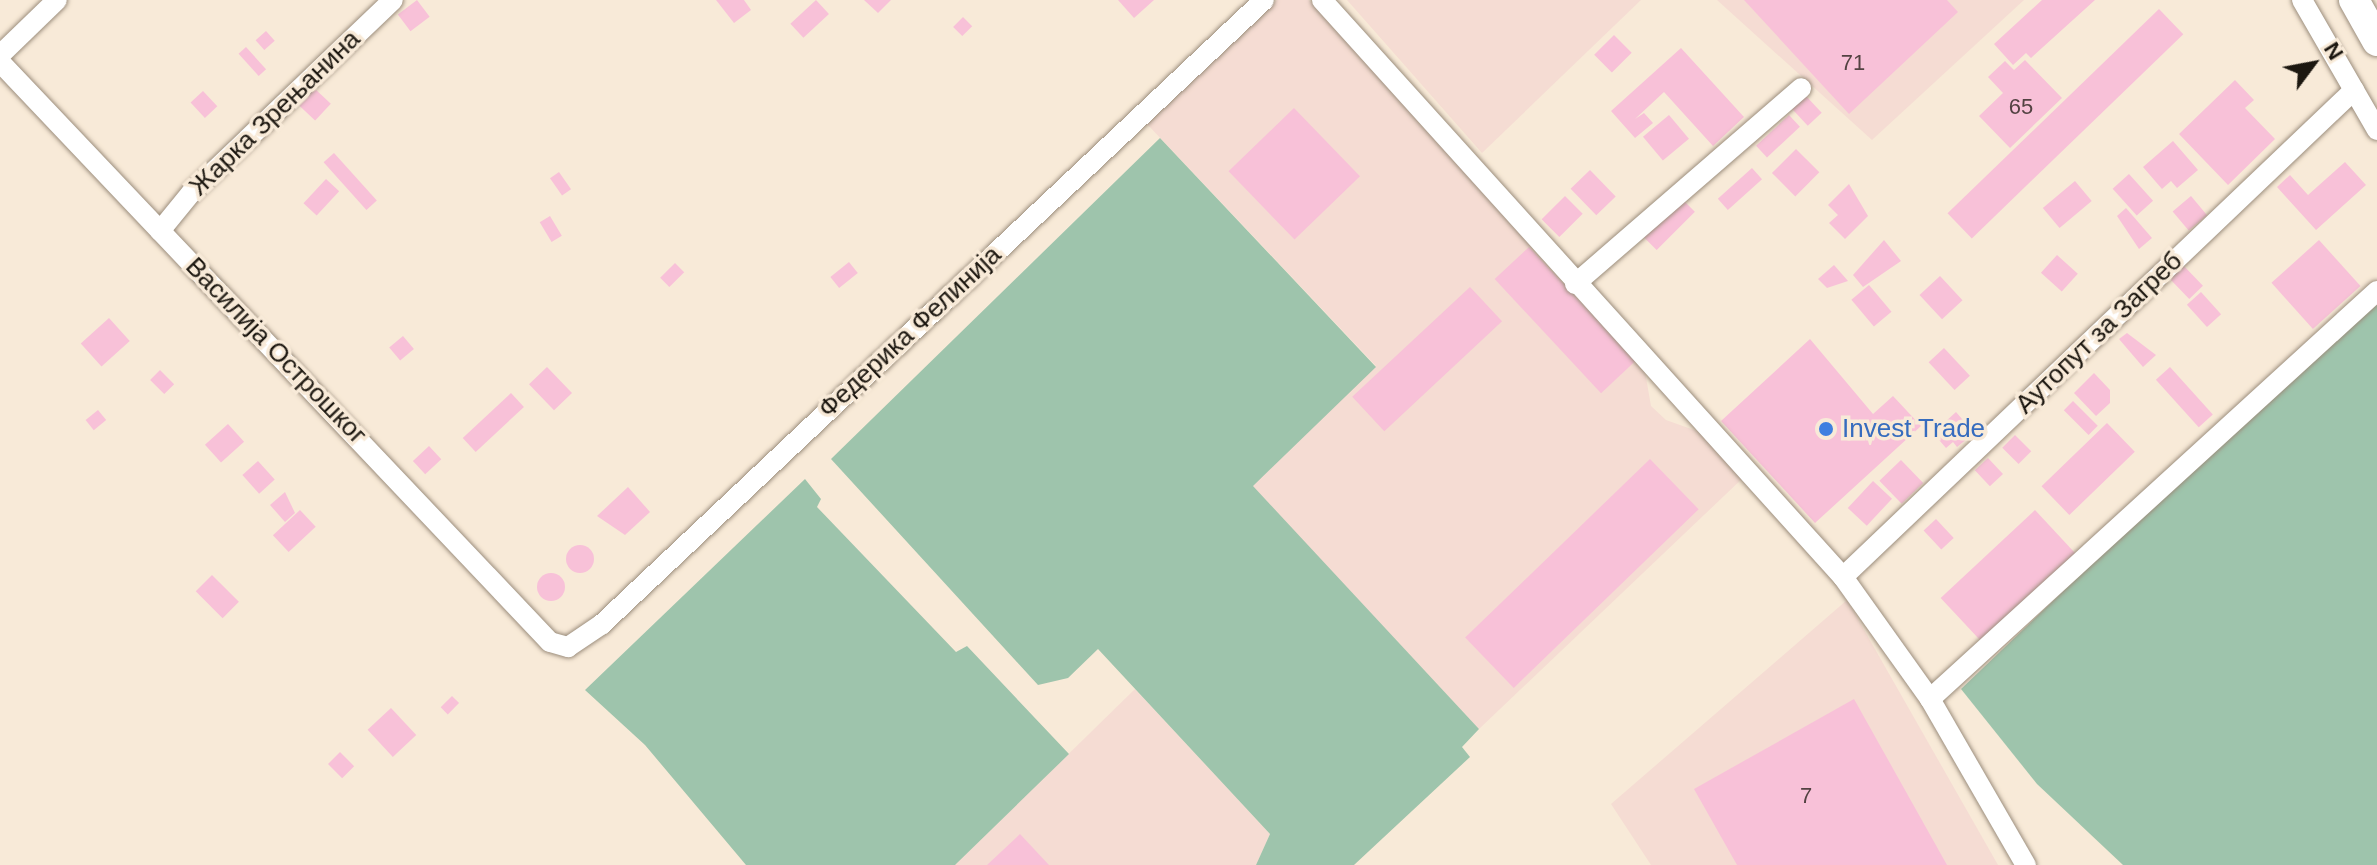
<!DOCTYPE html>
<html>
<head>
<meta charset="utf-8">
<style>
	body { margin:0 }
	#map { position:relative; width:2377px; height:865px; overflow:hidden; background:#f8ead8; font-family:Helvetica,sans-serif }
	div>[style] { position:absolute }
	[style*='--x'] { left:calc(var(--x)*1px); top:calc(var(--y)*1px); width:calc(var(--w)*1px); rotate:calc(var(--a)*1deg) }
	.industrial>* { inset:0; background:#f5dcd3 }
	.green>* { inset:0; background:#9ec4ac }
	.building>* { inset:0; background:#f8c1d8; transform-origin:0 0 }
	.round { border-radius:50% }
	.roads { filter:drop-shadow(0 0 2px #9c8e7d) drop-shadow(0 0 2px #9c8e7d) }
	.minor>* { height:20px; margin:-10px; padding:0 10px; transform-origin:10px; border-radius:10px; background:#fff }
	.highway>* { height:30px; margin:-15px; padding:0 15px; transform-origin:15px; border-radius:15px; background:#fff }
	.dots>* { width:22px; height:22px; translate:-50% -50%; box-sizing:border-box; border:4px solid #f8ead8; border-radius:50% }
	span { translate:-50% -50%; white-space:nowrap; text-align:center; line-height:1.15; -webkit-text-stroke:7px #f8ead8; paint-order:stroke }
	.number-label { font-size:22px; color:#534242 }
	.number-label span { -webkit-text-stroke-width:0 }
	.street-label { font-size:26px; color:#1c1710 }
	.shop-label { font-size:26px; color:#366cbe }
	.left { translate:0 -50%; text-align:left }
	.north { position:absolute; left:2273px; top:24px; width:80px; height:80px; -webkit-text-stroke:6px #f8ead8; paint-order:stroke; rotate:58deg; font-size:22px; font-weight:700; line-height:32px; text-align:center; color:#1c1710 }
	.north::after { content:''; display:block; margin:auto; width:28px; height:36px; background:#1c1710; clip-path:polygon(50% 0,100% 100%,50% 72%,0 100%) }
</style>
</head>
<body>
<div id="map">
	<div class="industrial">
		<div style="clip-path:polygon(1277px 0,1309px 0,1644px 366px,1651px 406px,1666px 420px,1708px 435px,1745px 476px,1479px 729px,1252px 486px,1376px 366px,1147px 124px)"></div>
		<div style="clip-path:polygon(1347px 0,1641px 0,1482px 153px)"></div>
		<div style="clip-path:polygon(1717px 0,2024px 0,1872px 140px)"></div>
		<div style="clip-path:polygon(1847px 600px,1998px 865px,1651px 865px,1611px 804px)"></div>
		<div style="clip-path:polygon(1135px 689px,1270px 834px,1256px 865px,955px 865px)"></div>
	</div>
	<div class="green">
		<div style="clip-path:polygon(1160px 138px,1376px 367px,1253px 486px,1479px 729px,1462px 747px,1470px 757px,1354px 865px,1256px 865px,1270px 834px,1098px 649px,1068px 678px,1038px 685px,831px 459px)"></div>
		<div style="clip-path:polygon(2377px 291px,2377px 865px,2123px 865px,2037px 784px,1961px 689px)"></div>
		<div style="clip-path:polygon(805px 479px,821px 499px,817px 507px,956px 652px,967px 646px,1069px 754px,955px 865px,746px 865px,645px 745px,585px 690px)"></div>
	</div>
	<div class="building">
		<div style="left:417px;top:0;width:21px;height:24px;rotate:53deg"></div>
		<div style="clip-path:polygon(716px 0,744px 0,751px 10px,734px 23px)"></div>
		<div style="left:816px;top:0;width:19px;height:35px;rotate:47deg"></div>
		<div style="clip-path:polygon(864px 0,891px 0,878px 13px)"></div>
		<div style="clip-path:polygon(1118px 0,1154px 0,1134px 18px)"></div>
		<div style="clip-path:polygon(1744px 0,1947px 0,1958px 12px,1849px 114px)"></div>
		<div style="clip-path:polygon(2042px 0,2095px 0,2031px 58px,2026px 53px,2013px 65px,1994px 44px)"></div>
		<div style="left:2159px;top:9px;width:35px;height:294px;rotate:46deg"></div>
		<div style="left:963px;top:17px;width:13px;height:14px;rotate:45deg"></div>
		<div style="left:266px;top:31px;width:13px;height:14px;rotate:48deg"></div>
		<div style="left:1614px;top:35px;width:25px;height:28px;rotate:45deg"></div>
		<div style="left:246px;top:47px;width:30px;height:10px;rotate:48deg"></div>
		<div style="clip-path:polygon(1681px 48px,1744px 117px,1713px 146px,1664px 92px,1635px 119px,1644px 113px,1653px 123px,1635px 138px,1611px 111px)"></div>
		<div style="clip-path:polygon(2025px 60px,2062px 98px,2010px 148px,1979px 116px,2003px 93px,1988px 77px,2005px 61px,2014px 70px)"></div>
		<div style="clip-path:polygon(2235px 80px,2254px 100px,2245px 108px,2275px 139px,2228px 185px,2179px 134px)"></div>
		<div style="left:314px;top:88px;width:23px;height:23px;rotate:43deg"></div>
		<div style="left:203px;top:91px;width:21px;height:17px;rotate:47deg"></div>
		<div style="left:1806px;top:96px;width:23px;height:19px;rotate:47deg"></div>
		<div style="left:1294px;top:108px;width:95px;height:91px;rotate:46deg"></div>
		<div style="left:1669px;top:115px;width:31px;height:34px;rotate:50deg"></div>
		<div style="left:1789px;top:115px;width:16px;height:45px;rotate:47deg"></div>
		<div style="clip-path:polygon(2173px 141px,2198px 170px,2177px 188px,2171px 181px,2162px 189px,2143px 167px)"></div>
		<div style="left:1796px;top:149px;width:33px;height:34px;rotate:45deg"></div>
		<div style="left:334px;top:153px;width:64px;height:14px;rotate:48deg"></div>
		<div style="clip-path:polygon(2345px 162px,2366px 185px,2316px 230px,2277px 187px,2290px 175px,2308px 195px)"></div>
		<div style="left:1752px;top:168px;width:15px;height:46px;rotate:48deg"></div>
		<div style="left:1590px;top:170px;width:37px;height:27px;rotate:46deg"></div>
		<div style="left:559px;top:172px;width:21px;height:11px;rotate:55deg"></div>
		<div style="left:2129px;top:174px;width:36px;height:22px;rotate:48deg"></div>
		<div style="left:326px;top:179px;width:18px;height:33px;rotate:43deg"></div>
		<div style="left:2075px;top:181px;width:26px;height:42px;rotate:50deg"></div>
		<div style="clip-path:polygon(1849px 184px,1868px 216px,1845px 239px,1829px 223px,1838px 215px,1828px 205px)"></div>
		<div style="left:1565px;top:196px;width:25px;height:33px;rotate:45deg"></div>
		<div style="left:2191px;top:196px;width:25px;height:24px;rotate:50deg"></div>
		<div style="left:1680px;top:197px;width:21px;height:54px;rotate:45deg"></div>
		<div style="clip-path:polygon(2126px 208px,2152px 238px,2139px 249px,2117px 216px)"></div>
		<div style="left:550px;top:216px;width:23px;height:12px;rotate:59deg"></div>
		<div style="clip-path:polygon(1884px 240px,1901px 261px,1863px 287px,1853px 275px)"></div>
		<div style="left:2319px;top:240px;width:62px;height:64px;rotate:48deg"></div>
		<div style="left:1529px;top:247px;width:156px;height:47px;rotate:47deg"></div>
		<div style="left:2057px;top:255px;width:28px;height:24px;rotate:42deg"></div>
		<div style="left:849px;top:262px;width:14px;height:24px;rotate:51deg"></div>
		<div style="left:2180px;top:262px;width:33px;height:19px;rotate:46deg"></div>
		<div style="left:675px;top:263px;width:13px;height:21px;rotate:45deg"></div>
		<div style="clip-path:polygon(1834px 265px,1848px 281px,1827px 288px,1818px 279px)"></div>
		<div style="left:1940px;top:276px;width:33px;height:28px;rotate:47deg"></div>
		<div style="left:1869px;top:285px;width:35px;height:23px;rotate:50deg"></div>
		<div style="left:1470px;top:287px;width:47px;height:161px;rotate:47deg"></div>
		<div style="left:2201px;top:292px;width:30px;height:19px;rotate:48deg"></div>
		<div style="left:109px;top:318px;width:31px;height:38px;rotate:48deg"></div>
		<div style="clip-path:polygon(2127px 333px,2156px 355px,2143px 367px,2119px 339px)"></div>
		<div style="left:403px;top:336px;width:17px;height:18px;rotate:50deg"></div>
		<div style="clip-path:polygon(1810px 339px,1873px 414px,1893px 396px,1921px 426px,1815px 523px,1721px 421px)"></div>
		<div style="left:1944px;top:348px;width:38px;height:21px;rotate:47deg"></div>
		<div style="left:547px;top:367px;width:36px;height:25px;rotate:46deg"></div>
		<div style="left:2170px;top:367px;width:64px;height:19px;rotate:48deg"></div>
		<div style="left:160px;top:370px;width:20px;height:14px;rotate:45deg"></div>
		<div style="clip-path:polygon(2094px 373px,2110px 390px,2110px 403px,2096px 416px,2074px 393px)"></div>
		<div style="left:511px;top:393px;width:19px;height:66px;rotate:47deg"></div>
		<div style="left:2073px;top:401px;width:35px;height:13px;rotate:45deg"></div>
		<div style="left:98px;top:410px;width:13px;height:16px;rotate:51deg"></div>
		<div style="clip-path:polygon(1956px 412px,1974px 433px,1957px 447px,1953px 442px,1946px 448px,1933px 433px)"></div>
		<div style="left:2107px;top:423px;width:40px;height:91px;rotate:46deg"></div>
		<div style="left:228px;top:424px;width:24px;height:31px;rotate:48deg"></div>
		<div style="left:2015px;top:435px;width:23px;height:18px;rotate:45deg"></div>
		<div style="left:429px;top:446px;width:18px;height:22px;rotate:47deg"></div>
		<div style="left:1988px;top:458px;width:22px;height:18px;rotate:47deg"></div>
		<div style="left:1650px;top:459px;width:70px;height:257px;rotate:46deg"></div>
		<div style="left:1901px;top:460px;width:32px;height:30px;rotate:46deg"></div>
		<div style="left:258px;top:461px;width:25px;height:21px;rotate:48deg"></div>
		<div style="left:1873px;top:481px;width:26px;height:37px;rotate:43deg"></div>
		<div style="clip-path:polygon(628px 487px,650px 512px,625px 535px,597px 516px)"></div>
		<div style="clip-path:polygon(285px 492px,295px 513px,285px 522px,270px 505px)"></div>
		<div style="left:300px;top:510px;width:23px;height:37px;rotate:47deg"></div>
		<div style="left:2035px;top:510px;width:60px;height:129px;rotate:47deg"></div>
		<div style="left:1936px;top:519px;width:26px;height:17px;rotate:47deg"></div>
		<div class="round" style="left:566px;top:545px;width:28px;height:28px"></div>
		<div class="round" style="left:537px;top:573px;width:28px;height:28px"></div>
		<div style="left:212px;top:575px;width:38px;height:23px;rotate:45deg"></div>
		<div style="left:452px;top:696px;width:10px;height:16px;rotate:45deg"></div>
		<div style="clip-path:polygon(1854px 699px,1947px 865px,1737px 865px,1694px 789px)"></div>
		<div style="left:391px;top:708px;width:37px;height:32px;rotate:47deg"></div>
		<div style="left:340px;top:752px;width:20px;height:17px;rotate:45deg"></div>
		<div style="clip-path:polygon(1020px 834px,1049px 865px,987px 865px)"></div>
	</div>
	<div class="roads">
		<div class="minor">
			<div style="--x:1322;--y:0;--w:777;--a:47.92"></div>
			<div style="--x:1843;--y:577;--w:150;--a:54.5"></div>
			<div style="--x:1930;--y:699;--w:192;--a:60"></div>
			<div style="--x:2302;--y:0;--w:150;--a:60"></div>
			<div style="--x:0;--y:55;--w:79;--a:-44"></div>
			<div style="--x:0;--y:62;--w:799;--a:46.52"></div>
			<div style="--x:550;--y:642;--w:19;--a:16"></div>
			<div style="--x:568;--y:647;--w:40;--a:-34"></div>
			<div style="--x:601;--y:625;--w:911;--a:-43.31"></div>
			<div style="--x:160;--y:231;--w:49;--a:-50.8"></div>
			<div style="--x:191;--y:193;--w:279;--a:-43.7"></div>
			<div style="--x:1575;--y:284;--w:299;--a:-40.9"></div>
			<div style="--x:1843;--y:577;--w:706;--a:-43.62"></div>
			<div style="--x:1930;--y:699;--w:605;--a:-42.39"></div>
		</div>
		<div class="highway">
			<div style="--x:2354;--y:0;--w:47;--a:60.7"></div>
		</div>
	</div>
	<div class="dots">
		<div style="left:1826px;top:429px;background:#3f7fe0"></div>
	</div>
	<div class="number-label">
		<span style="left:1853px;top:63px">71</span>
		<span style="left:2021px;top:107px">65</span>
		<span style="left:1806px;top:796px">7</span>
	</div>
	<div class="street-label">
		<span style="left:275px;top:113px;rotate:-44deg">Жарка Зрењанина</span>
		<span style="left:910px;top:332px;rotate:-43deg">Федерика Фелинија</span>
		<span style="left:2099px;top:333px;rotate:-44deg">Аутопут за Загреб</span>
		<span style="left:276px;top:351px;rotate:46deg">Василија Острошког</span>
	</div>
	<div class="shop-label">
		<span class="left" style="left:1842px;top:429px">Invest Trade</span>
	</div>
	<div class="north">N</div>
</div>
</body>
</html>
